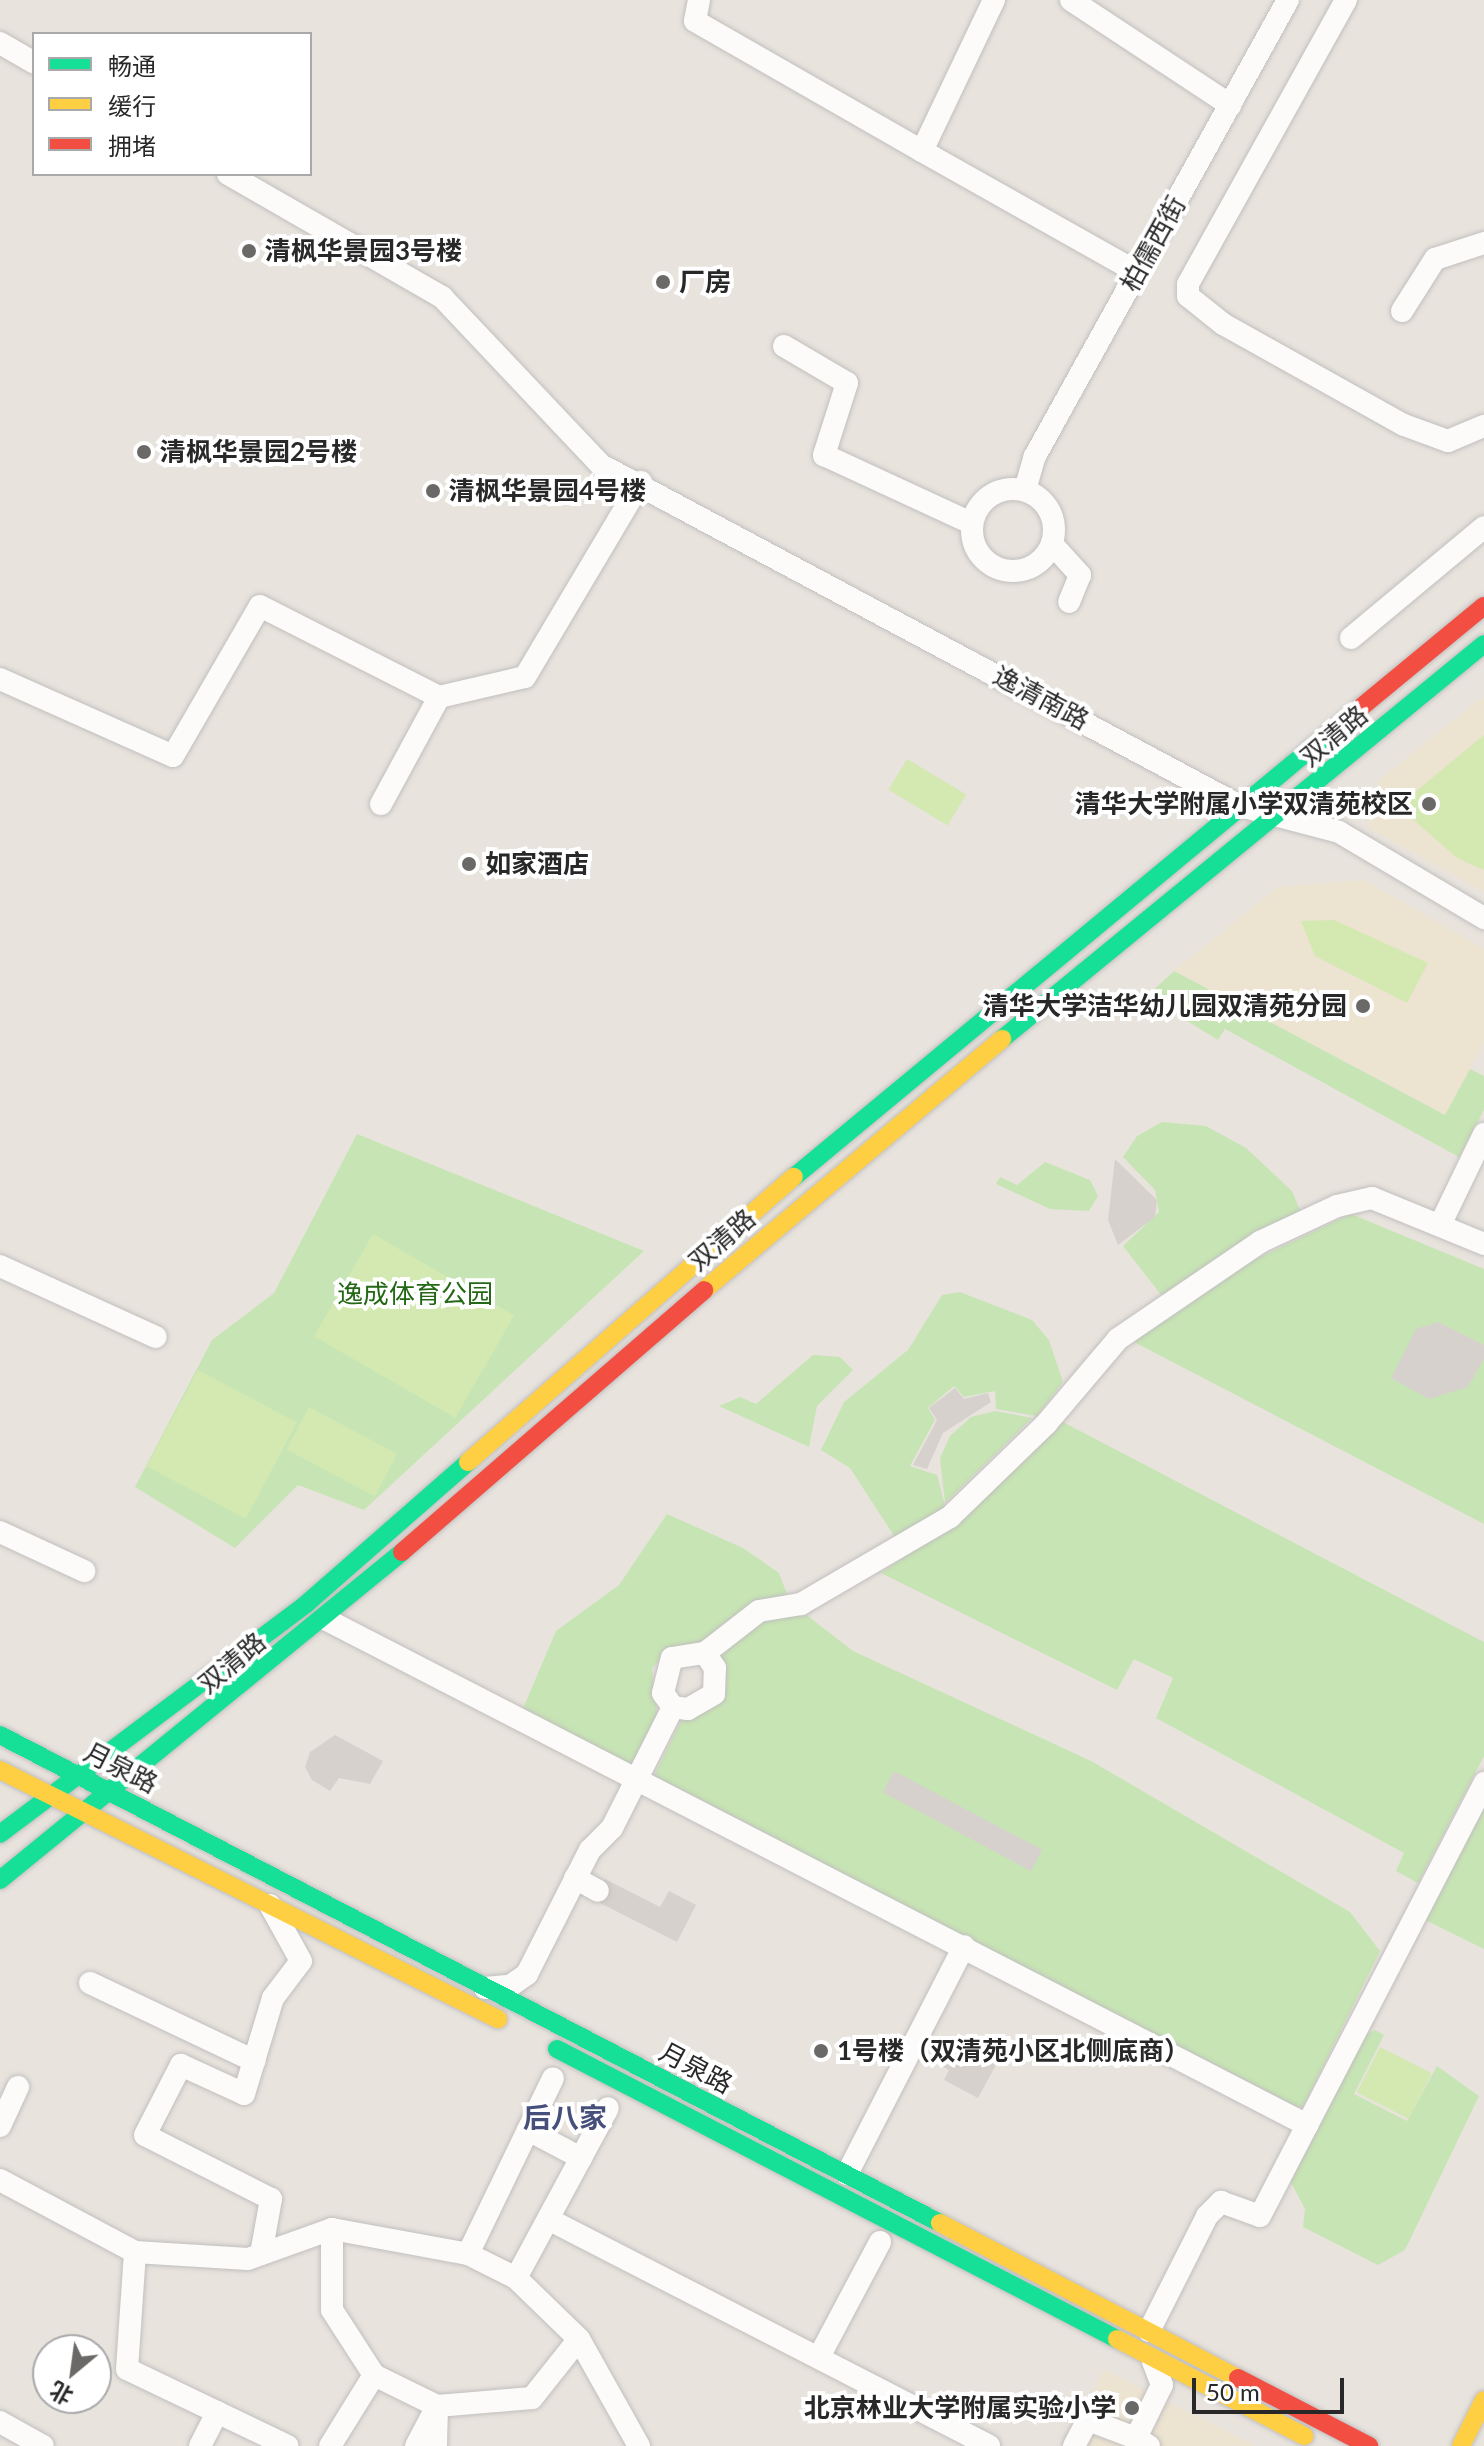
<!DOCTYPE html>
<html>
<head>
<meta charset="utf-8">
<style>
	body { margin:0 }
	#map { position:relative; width:1484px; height:2446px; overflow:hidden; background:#e8e3dd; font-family:Lato,"Noto Sans SC",sans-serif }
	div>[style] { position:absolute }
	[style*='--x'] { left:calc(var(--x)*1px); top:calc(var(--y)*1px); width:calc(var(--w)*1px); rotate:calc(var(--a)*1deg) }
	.education>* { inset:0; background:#ece3d1 }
	.green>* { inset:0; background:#c7e5b4 }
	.pitch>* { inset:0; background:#d3e9b1; transform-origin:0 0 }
	.plaza>* { inset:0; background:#d6d1cc; transform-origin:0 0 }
	.roads { filter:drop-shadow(0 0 2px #c1bfbf) drop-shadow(0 0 2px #c1bfbf) }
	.street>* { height:22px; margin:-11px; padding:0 11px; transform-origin:11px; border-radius:11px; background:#fcfbfa }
	.street>.ring { margin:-11px; padding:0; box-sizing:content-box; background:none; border:22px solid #fcfbfa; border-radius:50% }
	.fast>* { height:18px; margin:-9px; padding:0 9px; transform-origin:9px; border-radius:9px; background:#16e098 }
	.slow>* { height:18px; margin:-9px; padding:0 9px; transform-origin:9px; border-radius:9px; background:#ffcf43 }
	.jam>* { height:18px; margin:-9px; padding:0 9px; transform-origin:9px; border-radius:9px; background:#f24e42 }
	.dots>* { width:22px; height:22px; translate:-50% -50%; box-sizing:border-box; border:4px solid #fff; border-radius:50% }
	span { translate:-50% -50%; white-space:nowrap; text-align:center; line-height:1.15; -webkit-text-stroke:8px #fff; paint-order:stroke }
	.street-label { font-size:26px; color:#282828 }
	.poi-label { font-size:26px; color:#282828; font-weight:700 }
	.left { translate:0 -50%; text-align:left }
	.right { translate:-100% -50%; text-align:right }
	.park-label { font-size:26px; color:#246816 }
	.neighbourhood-label { font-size:28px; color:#474f7b; font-weight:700 }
	.legend { position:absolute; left:32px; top:32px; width:280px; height:144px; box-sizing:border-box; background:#fff; border:2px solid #a9a9a9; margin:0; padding:10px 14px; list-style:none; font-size:24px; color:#282828 }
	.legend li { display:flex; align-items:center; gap:16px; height:40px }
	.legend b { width:40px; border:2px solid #a9a9a9 }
	.north { position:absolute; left:32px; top:2334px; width:80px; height:80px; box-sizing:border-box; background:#fff; border:2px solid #a9a9a9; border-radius:50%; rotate:209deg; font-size:22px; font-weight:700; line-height:32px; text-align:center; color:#282828 }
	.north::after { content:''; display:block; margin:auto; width:28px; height:36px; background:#6b6967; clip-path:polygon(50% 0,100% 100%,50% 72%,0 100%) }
	.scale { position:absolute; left:1192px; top:2378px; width:152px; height:36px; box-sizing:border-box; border:4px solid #282828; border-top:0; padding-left:10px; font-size:24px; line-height:28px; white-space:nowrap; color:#282828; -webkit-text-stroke:6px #fff; paint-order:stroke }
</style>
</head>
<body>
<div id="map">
	<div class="education">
		<div style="clip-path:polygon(1484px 696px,1484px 892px,1367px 827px,1379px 780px)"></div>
		<div style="clip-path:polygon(1364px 880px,1484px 949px,1484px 1042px,1446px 1115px,1174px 971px,1278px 887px)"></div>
		<div style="clip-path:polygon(1104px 2370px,1255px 2446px,1066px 2446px)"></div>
	</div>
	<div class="green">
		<div style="clip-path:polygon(1174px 971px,1445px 1115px,1470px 1069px,1484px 1076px,1484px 1110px,1459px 1157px,1225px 1029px,1218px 1040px,1147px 996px)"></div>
		<div style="clip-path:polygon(1162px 1122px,1206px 1126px,1246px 1148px,1292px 1191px,1302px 1215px,1162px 1296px,1123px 1246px,1159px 1212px,1155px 1190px,1123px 1157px,1137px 1136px)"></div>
		<div style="clip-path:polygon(357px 1134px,644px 1251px,364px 1510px,298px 1485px,235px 1548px,135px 1487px,212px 1340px,274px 1293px)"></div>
		<div style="clip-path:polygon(1045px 1162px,1090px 1180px,1098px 1196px,1089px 1211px,1050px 1209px,996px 1184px,1000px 1177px,1017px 1185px)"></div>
		<div style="clip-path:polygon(1351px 1214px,1484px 1269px,1484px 1524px,1134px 1342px,1213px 1279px)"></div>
		<div style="clip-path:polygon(960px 1292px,1032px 1320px,1049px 1340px,1063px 1382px,1037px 1416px,996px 1409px,995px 1391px,964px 1397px,954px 1386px,928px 1408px,935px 1420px,910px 1466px,937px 1475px,948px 1517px,900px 1545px,850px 1468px,821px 1450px,844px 1402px,908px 1350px,942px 1295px)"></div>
		<div style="clip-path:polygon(813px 1355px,840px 1357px,853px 1370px,817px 1406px,809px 1447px,719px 1406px,740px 1397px,756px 1404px)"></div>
		<div style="clip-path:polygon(995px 1411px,1032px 1418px,945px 1503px,940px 1458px,950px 1436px,971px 1417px)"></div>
		<div style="clip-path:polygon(1061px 1421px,1484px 1642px,1484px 1756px,1418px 1883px,1396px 1871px,1404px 1853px,1156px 1718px,1173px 1678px,1134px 1659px,1117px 1690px,881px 1573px,954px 1522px)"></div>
		<div style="clip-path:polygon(667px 1514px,743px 1548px,779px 1573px,787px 1594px,704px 1650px,667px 1653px,652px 1668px,658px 1721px,630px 1766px,522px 1711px,556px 1631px,619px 1585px)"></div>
		<div style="clip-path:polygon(800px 1610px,853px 1651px,1091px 1761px,1350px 1912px,1380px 1951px,1303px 2107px,1284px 2108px,652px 1780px,682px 1719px,716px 1705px,713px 1656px,771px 1615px)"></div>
		<div style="clip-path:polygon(1484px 1792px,1484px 1949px,1419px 1917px)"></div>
		<div style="clip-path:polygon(1375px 2030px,1384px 2035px,1354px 2094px,1407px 2121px,1437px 2066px,1479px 2096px,1405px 2250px,1378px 2265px,1303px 2227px,1305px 2209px,1287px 2175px,1360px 2038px)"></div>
	</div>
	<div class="pitch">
		<div style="clip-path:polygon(1484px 735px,1484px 870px,1457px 858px,1398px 806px)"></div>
		<div style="left:907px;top:759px;width:69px;height:36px;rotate:31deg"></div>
		<div style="clip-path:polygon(1334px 920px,1428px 963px,1407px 1003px,1315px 956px,1301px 921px)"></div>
		<div style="left:373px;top:1234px;width:163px;height:118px;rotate:30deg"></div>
		<div style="left:198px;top:1370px;width:112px;height:109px;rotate:28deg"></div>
		<div style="left:309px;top:1407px;width:100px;height:48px;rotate:28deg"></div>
		<div style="left:1380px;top:2047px;width:58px;height:51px;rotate:27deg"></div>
	</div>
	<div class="plaza">
		<div style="clip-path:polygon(1115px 1159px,1157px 1200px,1155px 1217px,1118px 1245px,1108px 1220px)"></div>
		<div style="clip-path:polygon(1438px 1322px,1484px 1345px,1484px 1359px,1468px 1387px,1429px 1399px,1391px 1378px,1416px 1329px)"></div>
		<div style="clip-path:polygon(955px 1388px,964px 1399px,988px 1393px,991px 1402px,943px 1433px,927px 1469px,913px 1465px,937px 1420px,929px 1408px)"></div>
		<div style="clip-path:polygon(335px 1735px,383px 1761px,370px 1784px,339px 1778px,330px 1791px,312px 1780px,305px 1767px,310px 1752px)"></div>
		<div style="left:894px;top:1771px;width:168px;height:24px;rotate:28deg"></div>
		<div style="clip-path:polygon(605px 1879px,660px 1907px,669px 1891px,696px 1905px,677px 1942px,594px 1900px)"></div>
		<div style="clip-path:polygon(962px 2043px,998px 2061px,978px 2098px,944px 2080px,949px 2070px,933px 2061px,937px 2054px,952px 2062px)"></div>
	</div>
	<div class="roads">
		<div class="street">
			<div style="--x:699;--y:0;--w:21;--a:101"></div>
			<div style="--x:695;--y:21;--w:262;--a:29.8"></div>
			<div style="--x:994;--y:0;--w:167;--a:115.5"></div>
			<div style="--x:922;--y:151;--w:247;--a:29.4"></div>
			<div style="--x:1071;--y:0;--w:191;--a:33.4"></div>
			<div style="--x:1346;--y:0;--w:325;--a:119.1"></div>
			<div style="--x:1188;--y:284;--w:12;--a:90"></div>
			<div style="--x:1188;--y:296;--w:45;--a:38.7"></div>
			<div style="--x:1223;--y:324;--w:207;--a:29.2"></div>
			<div style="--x:1404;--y:425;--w:47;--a:20"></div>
			<div style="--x:1448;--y:441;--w:39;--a:-23"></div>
			<div style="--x:0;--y:43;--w:39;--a:30"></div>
			<div style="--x:228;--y:174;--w:247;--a:29.9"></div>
			<div style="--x:442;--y:297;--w:231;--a:46.6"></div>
			<div style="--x:601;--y:465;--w:724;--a:28.09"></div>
			<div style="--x:1240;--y:806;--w:102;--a:14.7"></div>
			<div style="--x:1339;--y:832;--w:169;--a:30.7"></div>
			<div style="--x:1402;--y:311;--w:62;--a:-57.6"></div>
			<div style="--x:1435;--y:259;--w:52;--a:-18.1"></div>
			<div style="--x:784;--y:346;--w:73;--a:30.4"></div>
			<div style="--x:847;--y:383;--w:76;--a:107.7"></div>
			<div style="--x:824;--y:455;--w:162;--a:24.8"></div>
			<div class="ring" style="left:972px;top:489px;width:60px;height:60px"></div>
			<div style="--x:1025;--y:490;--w:35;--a:-74"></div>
			<div style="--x:1035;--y:456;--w:521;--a:-60.98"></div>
			<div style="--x:1052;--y:544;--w:42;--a:47.9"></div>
			<div style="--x:1080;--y:575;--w:29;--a:112"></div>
			<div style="--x:1351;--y:638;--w:173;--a:-39.8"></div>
			<div style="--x:0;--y:679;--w:189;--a:24"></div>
			<div style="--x:173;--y:756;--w:173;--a:-59.9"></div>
			<div style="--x:260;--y:606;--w:201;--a:26.9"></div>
			<div style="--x:439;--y:697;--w:88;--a:-13.1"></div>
			<div style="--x:525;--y:677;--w:227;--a:-59.3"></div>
			<div style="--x:381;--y:804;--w:122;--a:-61.5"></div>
			<div style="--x:1441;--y:1223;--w:99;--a:-64.2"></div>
			<div style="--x:0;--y:1266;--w:171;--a:24.5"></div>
			<div style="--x:0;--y:1532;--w:93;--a:24.9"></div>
			<div style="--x:325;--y:1619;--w:1105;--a:27.26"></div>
			<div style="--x:673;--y:1707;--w:15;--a:8"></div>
			<div style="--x:688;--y:1709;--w:30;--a:-30"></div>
			<div style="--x:714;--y:1694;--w:26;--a:-88"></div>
			<div style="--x:715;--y:1668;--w:18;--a:-124"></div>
			<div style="--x:575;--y:1878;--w:26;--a:29"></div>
			<div style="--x:90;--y:1983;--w:182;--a:25.4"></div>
			<div style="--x:485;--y:1988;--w:25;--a:-5"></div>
			<div style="--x:510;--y:1986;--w:21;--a:-35"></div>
			<div style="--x:527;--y:1974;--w:139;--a:-63.1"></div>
			<div style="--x:590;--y:1850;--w:31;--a:-45"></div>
			<div style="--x:612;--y:1828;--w:136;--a:-63.2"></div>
			<div style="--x:673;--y:1707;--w:17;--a:-126"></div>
			<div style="--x:663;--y:1693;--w:36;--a:-76"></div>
			<div style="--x:672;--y:1658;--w:33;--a:-9"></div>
			<div style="--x:705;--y:1653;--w:68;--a:-37.9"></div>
			<div style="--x:759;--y:1611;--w:43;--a:-9.5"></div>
			<div style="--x:801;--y:1604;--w:173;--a:-30.3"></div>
			<div style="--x:950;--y:1517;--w:134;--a:-44.1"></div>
			<div style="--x:1046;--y:1424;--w:111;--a:-49.7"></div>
			<div style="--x:1118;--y:1339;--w:172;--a:-34.3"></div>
			<div style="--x:1260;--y:1242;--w:85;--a:-25.1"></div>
			<div style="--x:1337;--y:1206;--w:36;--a:-13"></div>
			<div style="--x:1372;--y:1198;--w:121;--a:22.3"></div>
			<div style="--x:0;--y:2126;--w:43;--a:-65.2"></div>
			<div style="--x:528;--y:2130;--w:60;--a:27.8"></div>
			<div style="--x:847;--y:2174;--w:256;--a:-62.8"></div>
			<div style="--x:0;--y:2180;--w:153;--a:28.1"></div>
			<div style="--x:135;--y:2252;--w:113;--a:3.5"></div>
			<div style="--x:248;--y:2259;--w:89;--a:-19.7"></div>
			<div style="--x:332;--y:2229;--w:138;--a:10.4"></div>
			<div style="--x:468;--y:2254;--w:54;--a:26.6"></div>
			<div style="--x:516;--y:2278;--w:88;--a:44.1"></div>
			<div style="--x:579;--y:2339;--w:123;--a:60.7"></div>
			<div style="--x:548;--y:2219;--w:496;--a:27.2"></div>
			<div style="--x:332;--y:2229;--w:81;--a:90"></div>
			<div style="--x:332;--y:2310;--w:77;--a:57.1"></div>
			<div style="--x:135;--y:2252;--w:117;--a:93.9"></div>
			<div style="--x:127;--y:2369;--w:178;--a:25.6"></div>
			<div style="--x:261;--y:2254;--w:56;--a:-79.7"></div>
			<div style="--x:271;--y:2199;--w:141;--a:-153.1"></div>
			<div style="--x:145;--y:2135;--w:79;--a:-62.8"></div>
			<div style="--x:181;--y:2065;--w:69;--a:24.7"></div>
			<div style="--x:244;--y:2094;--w:100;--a:-73.2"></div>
			<div style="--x:273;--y:1998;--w:46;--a:-52.9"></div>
			<div style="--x:301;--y:1961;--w:64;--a:-119"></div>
			<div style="--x:468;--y:2254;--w:195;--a:-64.2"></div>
			<div style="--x:516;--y:2278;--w:193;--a:-61.6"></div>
			<div style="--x:1149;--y:2331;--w:129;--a:-63.2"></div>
			<div style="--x:1207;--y:2216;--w:20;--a:-45"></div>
			<div style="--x:1221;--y:2202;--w:41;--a:19.7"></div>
			<div style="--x:1260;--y:2216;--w:488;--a:-62.6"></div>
			<div style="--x:820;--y:2355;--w:128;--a:-62"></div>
			<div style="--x:0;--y:2422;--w:49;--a:29.2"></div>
			<div style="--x:200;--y:2446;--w:38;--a:-63"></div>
			<div style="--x:330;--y:2446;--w:84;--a:-58.2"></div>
			<div style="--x:374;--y:2375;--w:70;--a:26.2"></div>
			<div style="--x:437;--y:2406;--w:45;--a:117.7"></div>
			<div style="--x:436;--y:2446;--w:40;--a:-88.6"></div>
			<div style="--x:437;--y:2406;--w:95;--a:-4.8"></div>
			<div style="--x:532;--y:2398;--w:75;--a:-51.5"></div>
			<div style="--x:1074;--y:2446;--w:30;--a:-62"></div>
			<div style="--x:1088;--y:2420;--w:51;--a:20.6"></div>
			<div style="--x:1149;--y:2446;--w:15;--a:-148"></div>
			<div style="--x:1136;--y:2438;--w:59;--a:-63.9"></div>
			<div style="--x:1162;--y:2385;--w:26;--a:-111"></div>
		</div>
		<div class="fast">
			<div style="--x:1002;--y:1039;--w:623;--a:-39.33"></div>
			<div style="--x:794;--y:1177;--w:719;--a:-39.64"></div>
			<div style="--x:0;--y:1735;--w:1059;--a:27.44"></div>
			<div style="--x:0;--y:1834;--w:383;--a:-36.9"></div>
			<div style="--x:306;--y:1604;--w:215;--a:-41.2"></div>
			<div style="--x:0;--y:1880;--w:519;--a:-39.21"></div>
			<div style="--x:557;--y:2049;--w:631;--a:27.38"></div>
		</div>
		<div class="slow">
			<div style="--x:704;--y:1290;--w:390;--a:-40.1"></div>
			<div style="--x:468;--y:1462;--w:433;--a:-41.2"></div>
			<div style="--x:0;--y:1770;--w:557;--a:26.57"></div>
			<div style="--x:940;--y:2223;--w:336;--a:27.5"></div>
			<div style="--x:1117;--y:2339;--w:211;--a:27.4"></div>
			<div style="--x:1461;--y:2446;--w:51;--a:-63.4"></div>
		</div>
		<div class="jam">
			<div style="--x:1348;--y:718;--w:176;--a:-39.5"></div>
			<div style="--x:402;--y:1552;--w:400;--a:-40.9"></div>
			<div style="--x:1238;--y:2378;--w:148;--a:27.4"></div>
		</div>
	</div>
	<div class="dots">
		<div style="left:249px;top:251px;background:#6b6967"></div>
		<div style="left:663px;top:282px;background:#6b6967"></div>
		<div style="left:144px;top:452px;background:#6b6967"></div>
		<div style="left:433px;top:491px;background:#6b6967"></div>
		<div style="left:1429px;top:804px;background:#6b6967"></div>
		<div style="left:469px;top:864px;background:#6b6967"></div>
		<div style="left:1363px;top:1006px;background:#6b6967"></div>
		<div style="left:821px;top:2051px;background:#6b6967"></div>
		<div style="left:1132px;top:2408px;background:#6b6967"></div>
	</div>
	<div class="street-label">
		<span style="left:1153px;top:244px;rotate:-61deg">柏儒西街</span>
		<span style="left:1041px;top:698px;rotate:28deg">逸清南路</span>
		<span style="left:1334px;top:736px;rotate:-40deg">双清路</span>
		<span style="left:722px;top:1240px;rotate:-41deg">双清路</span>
		<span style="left:232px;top:1663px;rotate:-40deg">双清路</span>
		<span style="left:121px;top:1768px;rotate:27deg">月泉路</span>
		<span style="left:696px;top:2068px;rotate:28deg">月泉路</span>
	</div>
	<div class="poi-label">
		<span class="left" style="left:265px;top:251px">清枫华景园3号楼</span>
		<span class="left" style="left:679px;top:282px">厂房</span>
		<span class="left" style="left:160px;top:452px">清枫华景园2号楼</span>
		<span class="left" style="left:449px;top:491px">清枫华景园4号楼</span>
		<span class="right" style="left:1413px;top:804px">清华大学附属小学双清苑校区</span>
		<span class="left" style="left:485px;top:864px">如家酒店</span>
		<span class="right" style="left:1347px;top:1006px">清华大学洁华幼儿园双清苑分园</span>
		<span class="left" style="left:837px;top:2051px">1号楼（双清苑小区北侧底商）</span>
		<span class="right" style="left:1116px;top:2408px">北京林业大学附属实验小学</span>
	</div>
	<div class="park-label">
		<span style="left:415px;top:1294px">逸成体育公园</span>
	</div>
	<div class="neighbourhood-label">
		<span style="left:565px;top:2117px">后八家</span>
	</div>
	<ul class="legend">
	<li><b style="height:10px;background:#16e098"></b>畅通</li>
	<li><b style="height:10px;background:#ffcf43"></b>缓行</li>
	<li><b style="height:10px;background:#f24e42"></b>拥堵</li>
	</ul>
	<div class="north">北</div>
	<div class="scale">50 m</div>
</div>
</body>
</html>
